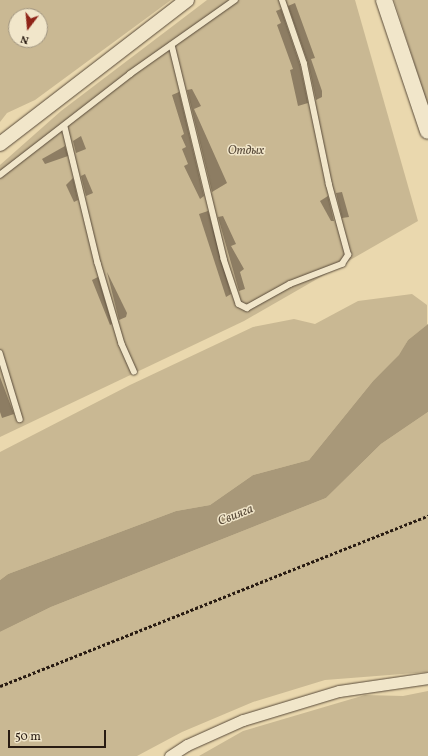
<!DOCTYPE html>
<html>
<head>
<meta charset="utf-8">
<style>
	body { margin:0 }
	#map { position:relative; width:428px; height:756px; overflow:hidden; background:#ead8ae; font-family:Vollkorn,serif }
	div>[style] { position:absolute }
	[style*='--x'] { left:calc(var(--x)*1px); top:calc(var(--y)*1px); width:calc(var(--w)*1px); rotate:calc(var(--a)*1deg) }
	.green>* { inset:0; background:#c9b893 }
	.water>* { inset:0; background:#a89879 }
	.building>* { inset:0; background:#8d7d63 }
	.path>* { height:2.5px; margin-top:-1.25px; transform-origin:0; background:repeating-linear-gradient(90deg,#281b12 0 3px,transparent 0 5px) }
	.roads { filter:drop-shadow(0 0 1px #584a39) drop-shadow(0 0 1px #584a39) }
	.service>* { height:5.5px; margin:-2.75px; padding:0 2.75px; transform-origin:2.75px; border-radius:2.75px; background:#f1e6ca }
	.minor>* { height:11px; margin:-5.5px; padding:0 5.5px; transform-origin:5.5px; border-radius:5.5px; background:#f1e6ca }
	.tertiary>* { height:14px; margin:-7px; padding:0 7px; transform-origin:7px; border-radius:7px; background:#f1e6ca }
	.secondary>* { height:16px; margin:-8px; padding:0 8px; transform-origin:8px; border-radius:8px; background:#f1e6ca }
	span { translate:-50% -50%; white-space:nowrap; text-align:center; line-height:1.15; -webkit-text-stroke:3px #f1e6ca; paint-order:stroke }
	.park-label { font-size:12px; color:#584a39; font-style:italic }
	.water-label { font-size:13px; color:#5b4d3b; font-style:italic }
	.north { position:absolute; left:8px; top:8px; width:40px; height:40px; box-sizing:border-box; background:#f1e6ca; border:1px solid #a19580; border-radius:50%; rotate:196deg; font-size:11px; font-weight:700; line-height:16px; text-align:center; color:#281b12 }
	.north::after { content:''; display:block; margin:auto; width:14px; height:18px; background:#8f2418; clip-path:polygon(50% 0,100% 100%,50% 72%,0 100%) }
	.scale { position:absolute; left:8px; top:730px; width:98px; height:18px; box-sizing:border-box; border:2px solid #281b12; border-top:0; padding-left:5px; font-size:12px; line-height:14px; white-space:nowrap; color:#281b12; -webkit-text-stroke:3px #f1e6ca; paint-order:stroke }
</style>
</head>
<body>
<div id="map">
	<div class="green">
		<div style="clip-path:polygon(evenodd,0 0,171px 0,35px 100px,7px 113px,0 122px,0 0,16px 16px,40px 16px,40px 40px,16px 40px,16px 16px)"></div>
		<div style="clip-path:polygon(207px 0,355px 0,418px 221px,244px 321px,0 437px,0 165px,61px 111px)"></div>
		<div style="clip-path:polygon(394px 0,428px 0,428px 106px)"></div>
		<div style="clip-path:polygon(412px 294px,427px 305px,427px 325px,408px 340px,400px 355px,373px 381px,309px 460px,253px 475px,210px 505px,176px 511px,8px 574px,0 580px,0 452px,130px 385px,253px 327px,294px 319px,315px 324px,358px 301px)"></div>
		<div style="clip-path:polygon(428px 412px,428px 672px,325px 680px,253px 702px,182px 732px,137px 756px,0 756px,0 632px,51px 607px,326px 498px,381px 444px)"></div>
		<div style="clip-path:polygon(428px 691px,428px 756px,199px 756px,243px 731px,365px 695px,403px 696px)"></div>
	</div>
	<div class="water">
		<div style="clip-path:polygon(428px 324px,428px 412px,381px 444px,326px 498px,51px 607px,0 632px,0 580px,8px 574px,176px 511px,210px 505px,253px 475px,309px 460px,373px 381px,399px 355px,408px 340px)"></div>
	</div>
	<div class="building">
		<div style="clip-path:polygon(295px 3px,315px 58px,311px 59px,322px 91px,322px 97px,316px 100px,308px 63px,288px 6px)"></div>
		<div style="clip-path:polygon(281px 9px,300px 65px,308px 103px,298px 106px,290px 70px,293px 69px,277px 25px,281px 23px,276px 11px)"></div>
		<div style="clip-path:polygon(192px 89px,201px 106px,194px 109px,227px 183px,212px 192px,187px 90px)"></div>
		<div style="clip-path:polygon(179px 92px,204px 196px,200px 199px,184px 166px,188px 164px,182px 149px,186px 147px,181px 136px,184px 134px,172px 95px)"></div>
		<div style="clip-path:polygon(81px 136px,86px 149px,76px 153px,73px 141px)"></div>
		<div style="clip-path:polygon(65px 146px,68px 156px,45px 164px,42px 159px)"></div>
		<div style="clip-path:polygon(85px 174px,93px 193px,86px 196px,81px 176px)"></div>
		<div style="clip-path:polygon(73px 178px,78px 200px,74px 202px,66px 185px)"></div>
		<div style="clip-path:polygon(342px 192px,349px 217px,342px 218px,336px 193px)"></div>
		<div style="clip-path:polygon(328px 196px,334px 221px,331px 221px,320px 201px)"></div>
		<div style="clip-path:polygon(208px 211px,231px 294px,226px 297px,199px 214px)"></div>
		<div style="clip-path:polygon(223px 216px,236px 244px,231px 246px,244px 269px,240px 272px,245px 289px,239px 291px,218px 217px)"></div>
		<div style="clip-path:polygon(107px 272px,127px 313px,126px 317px,119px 320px)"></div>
		<div style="clip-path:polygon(98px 277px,112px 324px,110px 325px,92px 280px)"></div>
		<div style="clip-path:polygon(0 377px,14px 414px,2px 418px,0 412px)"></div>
	</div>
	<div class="path">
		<div style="--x:0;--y:686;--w:461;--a:-21.7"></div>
	</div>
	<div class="roads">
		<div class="service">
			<div style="--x:172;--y:45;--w:220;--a:76.3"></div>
			<div style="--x:224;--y:259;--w:47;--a:71.6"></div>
			<div style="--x:239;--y:304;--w:9;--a:27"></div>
			<div style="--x:247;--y:308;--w:49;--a:-29.2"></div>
			<div style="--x:290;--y:284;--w:56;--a:-21"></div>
			<div style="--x:342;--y:264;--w:11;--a:-56"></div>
			<div style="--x:348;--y:255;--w:73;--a:-105.2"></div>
			<div style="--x:329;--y:185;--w:124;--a:-101.7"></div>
			<div style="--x:304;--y:64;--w:68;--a:-109"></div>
			<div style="--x:65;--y:127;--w:140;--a:76.4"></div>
			<div style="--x:98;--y:263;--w:84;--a:73.5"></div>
			<div style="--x:122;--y:344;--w:30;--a:66"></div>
			<div style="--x:0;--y:175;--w:165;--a:-37.8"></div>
			<div style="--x:130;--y:74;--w:128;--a:-35.2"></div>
			<div style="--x:0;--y:353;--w:69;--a:73.1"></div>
		</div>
		<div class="minor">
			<div style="--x:170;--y:756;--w:20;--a:-33"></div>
			<div style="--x:187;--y:745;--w:61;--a:-24.1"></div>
			<div style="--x:243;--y:720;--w:100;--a:-16.8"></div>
			<div style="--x:339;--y:691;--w:90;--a:-8.3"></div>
		</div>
		<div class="tertiary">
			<div style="--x:0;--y:144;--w:236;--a:-37.6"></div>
		</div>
		<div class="secondary">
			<div style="--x:384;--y:0;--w:138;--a:71.4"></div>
		</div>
	</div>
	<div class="park-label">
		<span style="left:246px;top:152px">Отдых</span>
	</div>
	<div class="water-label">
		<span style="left:236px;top:516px;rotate:-22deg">Свияга</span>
	</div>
	<div class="north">N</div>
	<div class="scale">50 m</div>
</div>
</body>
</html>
